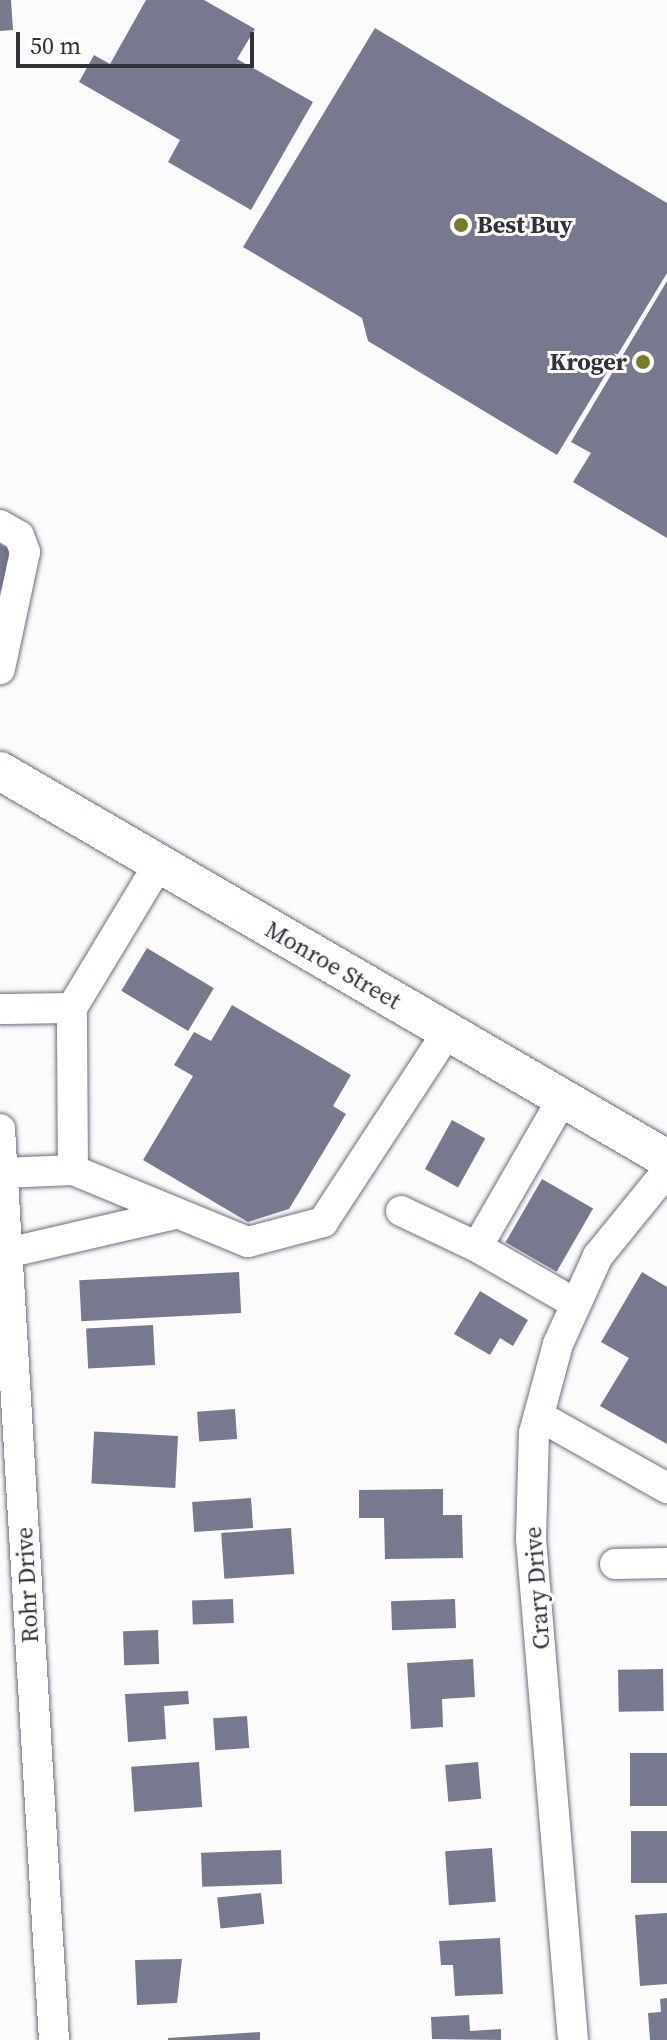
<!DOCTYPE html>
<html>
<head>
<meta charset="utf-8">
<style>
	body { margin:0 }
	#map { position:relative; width:667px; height:2040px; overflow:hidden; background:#fbfbfb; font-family:"Source Serif 4",serif }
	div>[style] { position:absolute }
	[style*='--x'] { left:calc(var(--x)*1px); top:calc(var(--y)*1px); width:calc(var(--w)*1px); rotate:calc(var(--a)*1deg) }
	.building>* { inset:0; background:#77798f; transform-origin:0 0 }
	.roads { filter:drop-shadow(0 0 2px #6b6e83) drop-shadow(0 0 2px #6b6e83) }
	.minor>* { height:30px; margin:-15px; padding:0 15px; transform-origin:15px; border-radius:15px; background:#fff }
	.major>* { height:38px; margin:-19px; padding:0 19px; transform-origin:19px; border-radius:19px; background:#fff }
	.dots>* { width:22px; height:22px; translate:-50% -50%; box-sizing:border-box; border:4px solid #fff; border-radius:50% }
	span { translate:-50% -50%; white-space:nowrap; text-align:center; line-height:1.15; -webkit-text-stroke:6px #fff; paint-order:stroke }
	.poi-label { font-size:24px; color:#30313a; font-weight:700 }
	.left { translate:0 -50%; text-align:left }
	.right { translate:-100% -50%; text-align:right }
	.street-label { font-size:24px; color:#30313a }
	.scale { position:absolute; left:16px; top:32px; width:238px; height:36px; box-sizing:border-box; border:4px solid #30313a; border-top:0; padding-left:10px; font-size:24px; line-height:28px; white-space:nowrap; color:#30313a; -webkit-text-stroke:6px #fff; paint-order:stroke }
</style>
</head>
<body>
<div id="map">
	<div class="building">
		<div style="clip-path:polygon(0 0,11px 0,13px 30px,0 31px)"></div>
		<div style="clip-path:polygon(146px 0,204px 0,255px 29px,237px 59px,313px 102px,251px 210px,168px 162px,180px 140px,79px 82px,94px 55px,110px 64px)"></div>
		<div style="clip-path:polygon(375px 28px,667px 203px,667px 273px,557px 455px,368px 341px,362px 318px,243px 247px)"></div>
		<div style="clip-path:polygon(667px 281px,667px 538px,573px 482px,591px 453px,571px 442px)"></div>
		<div style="clip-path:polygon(0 544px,20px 556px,0 591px)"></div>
		<div style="left:147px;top:948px;width:78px;height:50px;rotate:31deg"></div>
		<div style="clip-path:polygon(232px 1005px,351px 1075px,333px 1106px,346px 1114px,289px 1209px,248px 1222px,143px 1160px,193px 1076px,174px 1065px,194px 1032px,211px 1041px)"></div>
		<div style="left:452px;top:1120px;width:38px;height:56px;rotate:29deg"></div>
		<div style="left:542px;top:1179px;width:59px;height:73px;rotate:30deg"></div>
		<div style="left:239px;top:1272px;width:41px;height:160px;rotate:87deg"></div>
		<div style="clip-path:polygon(642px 1272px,667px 1287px,667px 1444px,600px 1406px,629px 1358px,601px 1342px)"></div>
		<div style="clip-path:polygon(480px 1291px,528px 1320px,513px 1346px,500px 1338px,490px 1355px,454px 1334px)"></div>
		<div style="left:153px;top:1325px;width:40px;height:67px;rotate:87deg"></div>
		<div style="left:235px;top:1409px;width:30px;height:38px;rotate:86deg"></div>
		<div style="left:178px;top:1436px;width:52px;height:84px;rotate:93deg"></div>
		<div style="clip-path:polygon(443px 1489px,443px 1515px,462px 1515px,463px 1558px,385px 1559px,384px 1518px,359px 1518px,359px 1490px)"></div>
		<div style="left:251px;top:1498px;width:30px;height:59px;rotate:86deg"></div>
		<div style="left:291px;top:1528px;width:46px;height:70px;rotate:86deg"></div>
		<div style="left:233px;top:1599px;width:24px;height:41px;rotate:88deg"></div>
		<div style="left:455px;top:1599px;width:29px;height:64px;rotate:88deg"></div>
		<div style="left:158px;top:1630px;width:34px;height:35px;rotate:88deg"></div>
		<div style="clip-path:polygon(473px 1659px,475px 1697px,442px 1699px,443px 1727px,411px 1729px,407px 1663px)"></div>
		<div style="left:663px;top:1669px;width:42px;height:45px;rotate:89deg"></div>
		<div style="clip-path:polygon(188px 1691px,189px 1704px,164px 1706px,166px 1739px,128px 1742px,125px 1694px)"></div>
		<div style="left:247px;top:1716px;width:32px;height:34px;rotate:86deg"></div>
		<div style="left:667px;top:1753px;width:53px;height:37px;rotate:90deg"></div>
		<div style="left:199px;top:1762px;width:45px;height:68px;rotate:86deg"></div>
		<div style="left:478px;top:1762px;width:37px;height:33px;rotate:85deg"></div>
		<div style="left:667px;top:1831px;width:52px;height:36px;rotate:90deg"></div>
		<div style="left:492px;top:1848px;width:54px;height:47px;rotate:86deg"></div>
		<div style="left:281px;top:1850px;width:34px;height:80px;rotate:88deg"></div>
		<div style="left:261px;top:1893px;width:31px;height:44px;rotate:84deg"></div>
		<div style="clip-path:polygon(667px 1913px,667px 1984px,640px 1986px,635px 1915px)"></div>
		<div style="clip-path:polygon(500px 1938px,503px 1994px,455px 1996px,453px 1965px,441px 1965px,439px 1941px)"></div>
		<div style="clip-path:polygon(182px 1959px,177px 2003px,137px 2005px,135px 1960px)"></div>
		<div style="clip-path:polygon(667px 1998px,667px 2040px,650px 2040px,648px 2013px,661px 2012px,660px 1999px)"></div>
		<div style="clip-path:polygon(469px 2015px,470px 2031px,501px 2029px,501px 2040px,432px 2039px,431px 2017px)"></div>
		<div style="clip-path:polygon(260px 2032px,260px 2040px,168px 2040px,168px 2038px)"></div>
	</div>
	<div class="roads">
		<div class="minor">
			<div style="--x:0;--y:525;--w:22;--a:30"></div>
			<div style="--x:19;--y:536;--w:17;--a:69"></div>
			<div style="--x:25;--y:552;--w:120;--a:102.1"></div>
			<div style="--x:0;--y:1009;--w:72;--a:-0.8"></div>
			<div style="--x:563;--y:1098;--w:172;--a:120"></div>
			<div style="--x:477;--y:1247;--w:114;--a:29.9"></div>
			<div style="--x:0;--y:1129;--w:913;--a:86.61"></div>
			<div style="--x:73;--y:1170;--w:162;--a:-90.4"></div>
			<div style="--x:72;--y:1008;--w:168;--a:-58.9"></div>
			<div style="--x:2;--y:1173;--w:71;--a:-2.4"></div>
			<div style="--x:73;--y:1170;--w:189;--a:22.4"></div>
			<div style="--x:248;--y:1242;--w:78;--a:-14.9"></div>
			<div style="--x:323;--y:1222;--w:228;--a:-56.8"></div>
			<div style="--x:401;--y:1211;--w:84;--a:25.3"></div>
			<div style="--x:7;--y:1253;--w:172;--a:-13.1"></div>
			<div style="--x:539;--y:1416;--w:147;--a:29.4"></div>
			<div style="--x:615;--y:1564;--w:52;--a:-1.1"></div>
			<div style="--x:573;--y:2040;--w:503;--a:-94.79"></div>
			<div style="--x:531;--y:1539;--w:106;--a:-88.4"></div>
			<div style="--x:534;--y:1433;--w:92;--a:-74.9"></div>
			<div style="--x:558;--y:1344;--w:97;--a:-65.6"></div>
			<div style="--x:598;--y:1256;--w:109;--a:-50.9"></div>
		</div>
		<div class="major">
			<div style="--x:0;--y:771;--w:772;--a:30.19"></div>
		</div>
	</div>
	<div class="dots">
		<div style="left:461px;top:225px;background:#777d27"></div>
		<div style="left:643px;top:362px;background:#777d27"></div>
	</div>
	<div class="poi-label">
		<span class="left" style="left:477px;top:225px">Best Buy</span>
		<span class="right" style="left:627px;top:362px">Kroger</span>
	</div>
	<div class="street-label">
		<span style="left:333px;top:965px;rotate:30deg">Monroe Street</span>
		<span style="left:27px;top:1585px;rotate:-93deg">Rohr Drive</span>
		<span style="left:537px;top:1588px;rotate:-94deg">Crary Drive</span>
	</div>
	<div class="scale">50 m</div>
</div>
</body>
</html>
